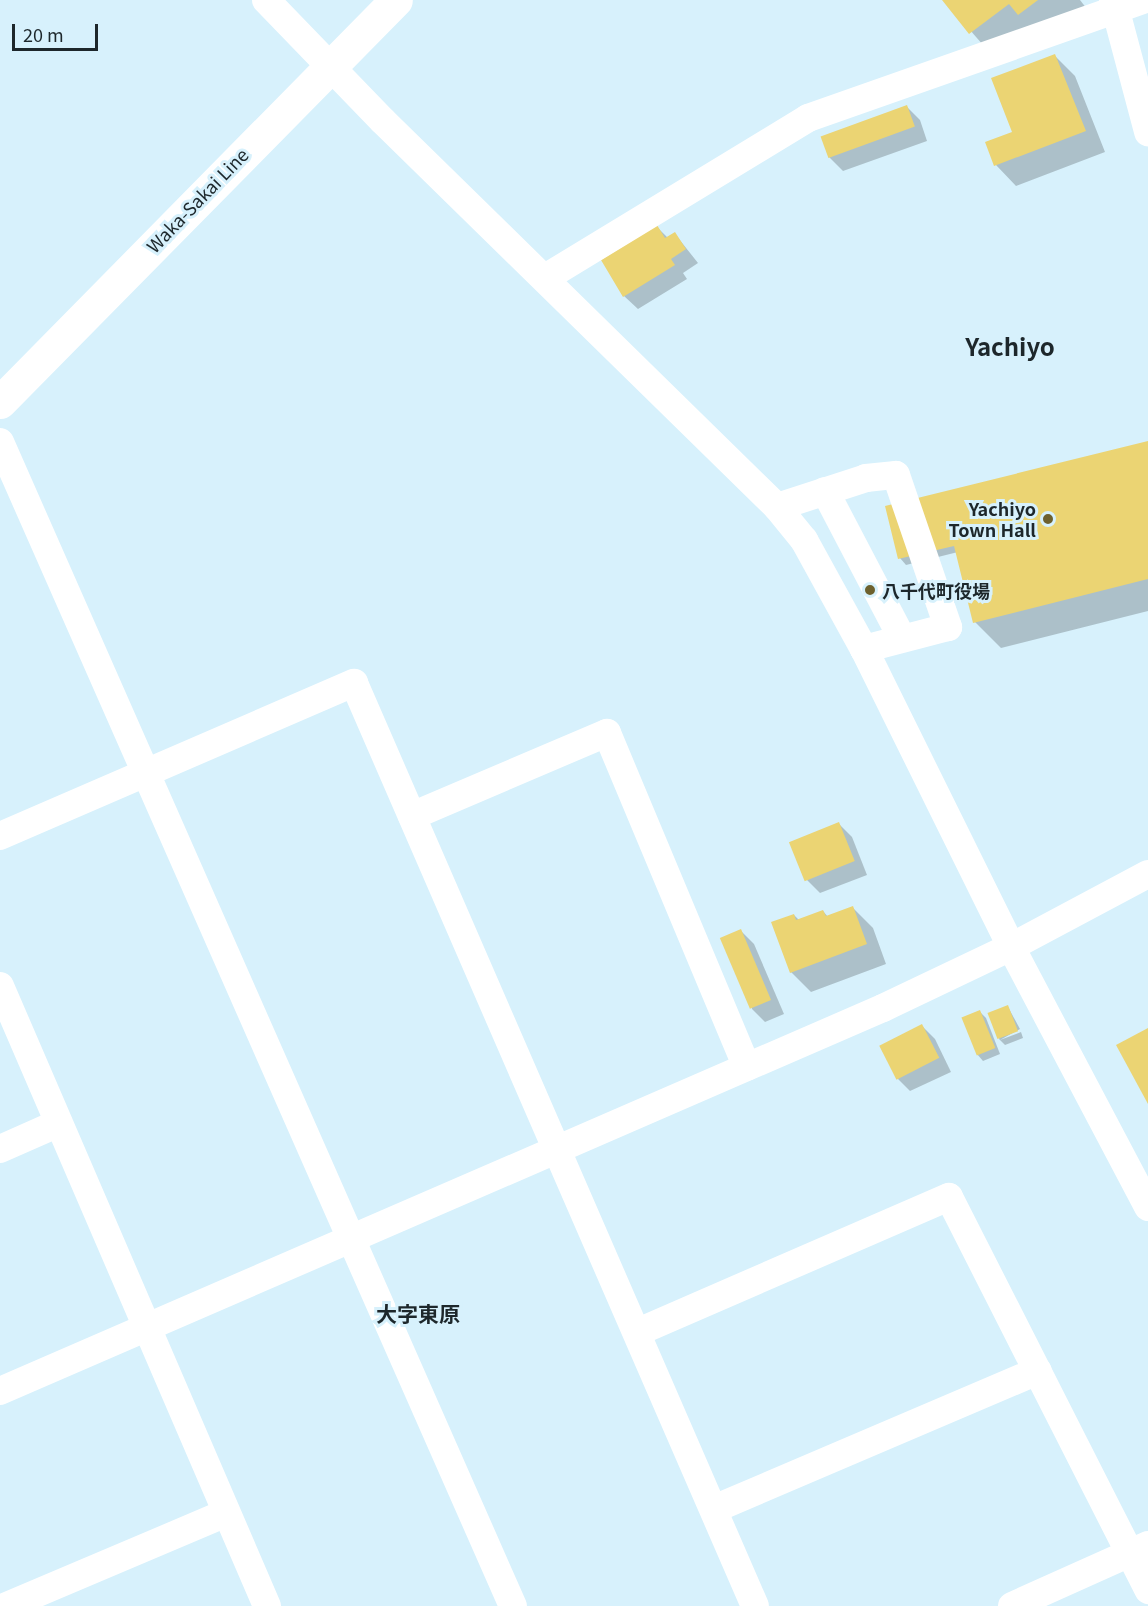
<!DOCTYPE html>
<html>
<head>
<meta charset="utf-8">
<style>
	body { margin:0 }
	#map { position:relative; width:1148px; height:1606px; overflow:hidden; background:#d7f1fc; font-family:Georgia,"Noto Sans JP",serif }
	div>[style] { position:absolute }
	[style*='--x'] { left:calc(var(--x)*1px); top:calc(var(--y)*1px); width:calc(var(--w)*1px); rotate:calc(var(--a)*1deg) }
	.shadow>* { inset:0; background:#0003 }
	.building>* { inset:0; background:#ebd473; transform-origin:0 0 }
	.minor>* { height:28px; margin:-14px; padding:0 14px; transform-origin:14px; border-radius:14px; background:#fff }
	.major>* { height:33px; margin:-16.5px; padding:0 16.5px; transform-origin:16.5px; border-radius:16.5px; background:#fff }
	.dots>* { width:16px; height:16px; translate:-50% -50%; box-sizing:border-box; border:3px solid #d7f1fc; border-radius:50% }
	span { translate:-50% -50%; white-space:nowrap; text-align:center; line-height:1.15; -webkit-text-stroke:6px #d7f1fc; paint-order:stroke }
	.street-label { font-size:18px; color:#1d272b }
	.poi-label { font-size:18px; color:#1d272b; font-weight:700 }
	.right { translate:-100% -50%; text-align:right }
	.left { translate:0 -50%; text-align:left }
	.quarter-label { font-size:21px; color:#1d272b; font-weight:700 }
	.district-label { font-size:24px; color:#1d272b; font-weight:700 }
	.scale { position:absolute; left:12px; top:24px; width:86px; height:27px; box-sizing:border-box; border:3px solid #1d272b; border-top:0; padding-left:8px; font-size:18px; line-height:21px; white-space:nowrap; color:#1d272b; -webkit-text-stroke:4px #d7f1fc; paint-order:stroke }
</style>
</head>
<body>
<div id="map">
	<div class="shadow">
		<div style="clip-path:polygon(944px 0,1080px 0,1087px 9px,996px 60px)"></div>
		<div style="clip-path:polygon(1055px 56px,1075px 76px,1105px 152px,1016px 186px,996px 165px,987px 143px,1014px 132px)"></div>
		<div style="clip-path:polygon(907px 107px,920px 120px,927px 141px,843px 171px,829px 157px)"></div>
		<div style="clip-path:polygon(657px 227px,668px 238px,675px 234px,698px 263px,683px 273px,687px 279px,638px 309px,624px 296px,603px 260px)"></div>
		<div style="clip-path:polygon(1148px 442px,1148px 611px,1001px 648px,975px 622px,958px 552px,906px 565px,900px 558px)"></div>
		<div style="clip-path:polygon(839px 824px,852px 837px,867px 875px,820px 893px,807px 880px)"></div>
		<div style="clip-path:polygon(853px 908px,873px 928px,886px 964px,811px 992px,791px 972px,794px 915px,799px 920px,823px 911px,828px 917px)"></div>
		<div style="clip-path:polygon(741px 931px,754px 944px,784px 1014px,765px 1022px,752px 1009px)"></div>
		<div style="clip-path:polygon(1008px 1007px,1020px 1029px,1000px 1040px,999px 1039px)"></div>
		<div style="clip-path:polygon(980px 1012px,986px 1018px,1000px 1054px,983px 1061px,977px 1054px)"></div>
		<div style="clip-path:polygon(922px 1026px,935px 1039px,951px 1072px,910px 1091px,897px 1078px)"></div>
		<div style="clip-path:polygon(1021px 1032px,1023px 1038px,1005px 1045px,1000px 1040px)"></div>
	</div>
	<div class="building">
		<div style="clip-path:polygon(942px 0,1038px 0,1018px 15px,1009px 4px,969px 34px)"></div>
		<div style="clip-path:polygon(1055px 54px,1086px 131px,994px 166px,985px 142px,1012px 132px,991px 78px)"></div>
		<div style="left:907px;top:105px;width:23px;height:92px;rotate:70deg"></div>
		<div style="clip-path:polygon(657px 225px,665px 238px,675px 232px,686px 249px,671px 259px,675px 265px,623px 297px,601px 260px)"></div>
		<div style="clip-path:polygon(1148px 441px,1148px 579px,973px 623px,954px 546px,898px 559px,885px 506px)"></div>
		<div style="left:839px;top:822px;width:42px;height:54px;rotate:68deg"></div>
		<div style="clip-path:polygon(853px 906px,867px 944px,790px 973px,771px 922px,794px 914px,796px 920px,823px 910px,826px 916px)"></div>
		<div style="left:741px;top:929px;width:77px;height:23px;rotate:67deg"></div>
		<div style="left:1008px;top:1005px;width:28px;height:22px;rotate:69deg"></div>
		<div style="left:980px;top:1010px;width:41px;height:20px;rotate:68deg"></div>
		<div style="left:922px;top:1024px;width:38px;height:48px;rotate:63deg"></div>
		<div style="clip-path:polygon(1148px 1028px,1148px 1104px,1116px 1045px)"></div>
	</div>
	<div class="minor">
		<div style="--x:266;--y:0;--w:168;--a:46"></div>
		<div style="--x:383;--y:121;--w:552;--a:44.41"></div>
		<div style="--x:777;--y:507;--w:43;--a:50.7"></div>
		<div style="--x:804;--y:540;--w:124;--a:61.2"></div>
		<div style="--x:864;--y:649;--w:332;--a:63.7"></div>
		<div style="--x:1011;--y:947;--w:294;--a:62.2"></div>
		<div style="--x:1113;--y:0;--w:137;--a:75.1"></div>
		<div style="--x:545;--y:278;--w:308;--a:-31.3"></div>
		<div style="--x:808;--y:118;--w:356;--a:-19.4"></div>
		<div style="--x:0;--y:442;--w:1272;--a:66.22"></div>
		<div style="--x:825;--y:491;--w:166;--a:62.4"></div>
		<div style="--x:777;--y:507;--w:94;--a:-18"></div>
		<div style="--x:866;--y:478;--w:30;--a:-6"></div>
		<div style="--x:896;--y:475;--w:161;--a:71.1"></div>
		<div style="--x:948;--y:627;--w:87;--a:165.3"></div>
		<div style="--x:412;--y:816;--w:212;--a:-23.1"></div>
		<div style="--x:607;--y:733;--w:362;--a:67.3"></div>
		<div style="--x:0;--y:836;--w:386;--a:-23.4"></div>
		<div style="--x:354;--y:683;--w:1006;--a:66.52"></div>
		<div style="--x:0;--y:986;--w:675;--a:66.7"></div>
		<div style="--x:0;--y:1149;--w:64;--a:-23.8"></div>
		<div style="--x:638;--y:1332;--w:339;--a:-23.5"></div>
		<div style="--x:949;--y:1197;--w:441;--a:63.1"></div>
		<div style="--x:0;--y:1391;--w:962;--a:-23.45"></div>
		<div style="--x:883;--y:1008;--w:142;--a:-25.5"></div>
		<div style="--x:1011;--y:947;--w:155;--a:-28.1"></div>
		<div style="--x:714;--y:1509;--w:352;--a:-23.1"></div>
		<div style="--x:7;--y:1606;--w:238;--a:-23"></div>
		<div style="--x:1012;--y:1606;--w:149;--a:-24.2"></div>
	</div>
	<div class="major">
		<div style="--x:0;--y:402;--w:564;--a:-45.43"></div>
	</div>
	<div class="dots">
		<div style="left:1048px;top:519px;background:#6d612e"></div>
		<div style="left:870px;top:590px;background:#6d612e"></div>
	</div>
	<div class="street-label">
		<span style="left:197px;top:200px;rotate:-46deg">Waka-Sakai Line</span>
	</div>
	<div class="poi-label">
		<span class="right" style="left:1036px;top:519px">Yachiyo<br>Town Hall</span>
		<span class="left" style="left:882px;top:590px">八千代町役場</span>
	</div>
	<div class="quarter-label">
		<span style="left:418px;top:1313px">大字東原</span>
	</div>
	<div class="district-label">
		<span style="left:1010px;top:346px">Yachiyo</span>
	</div>
	<div class="scale">20 m</div>
</div>
</body>
</html>
